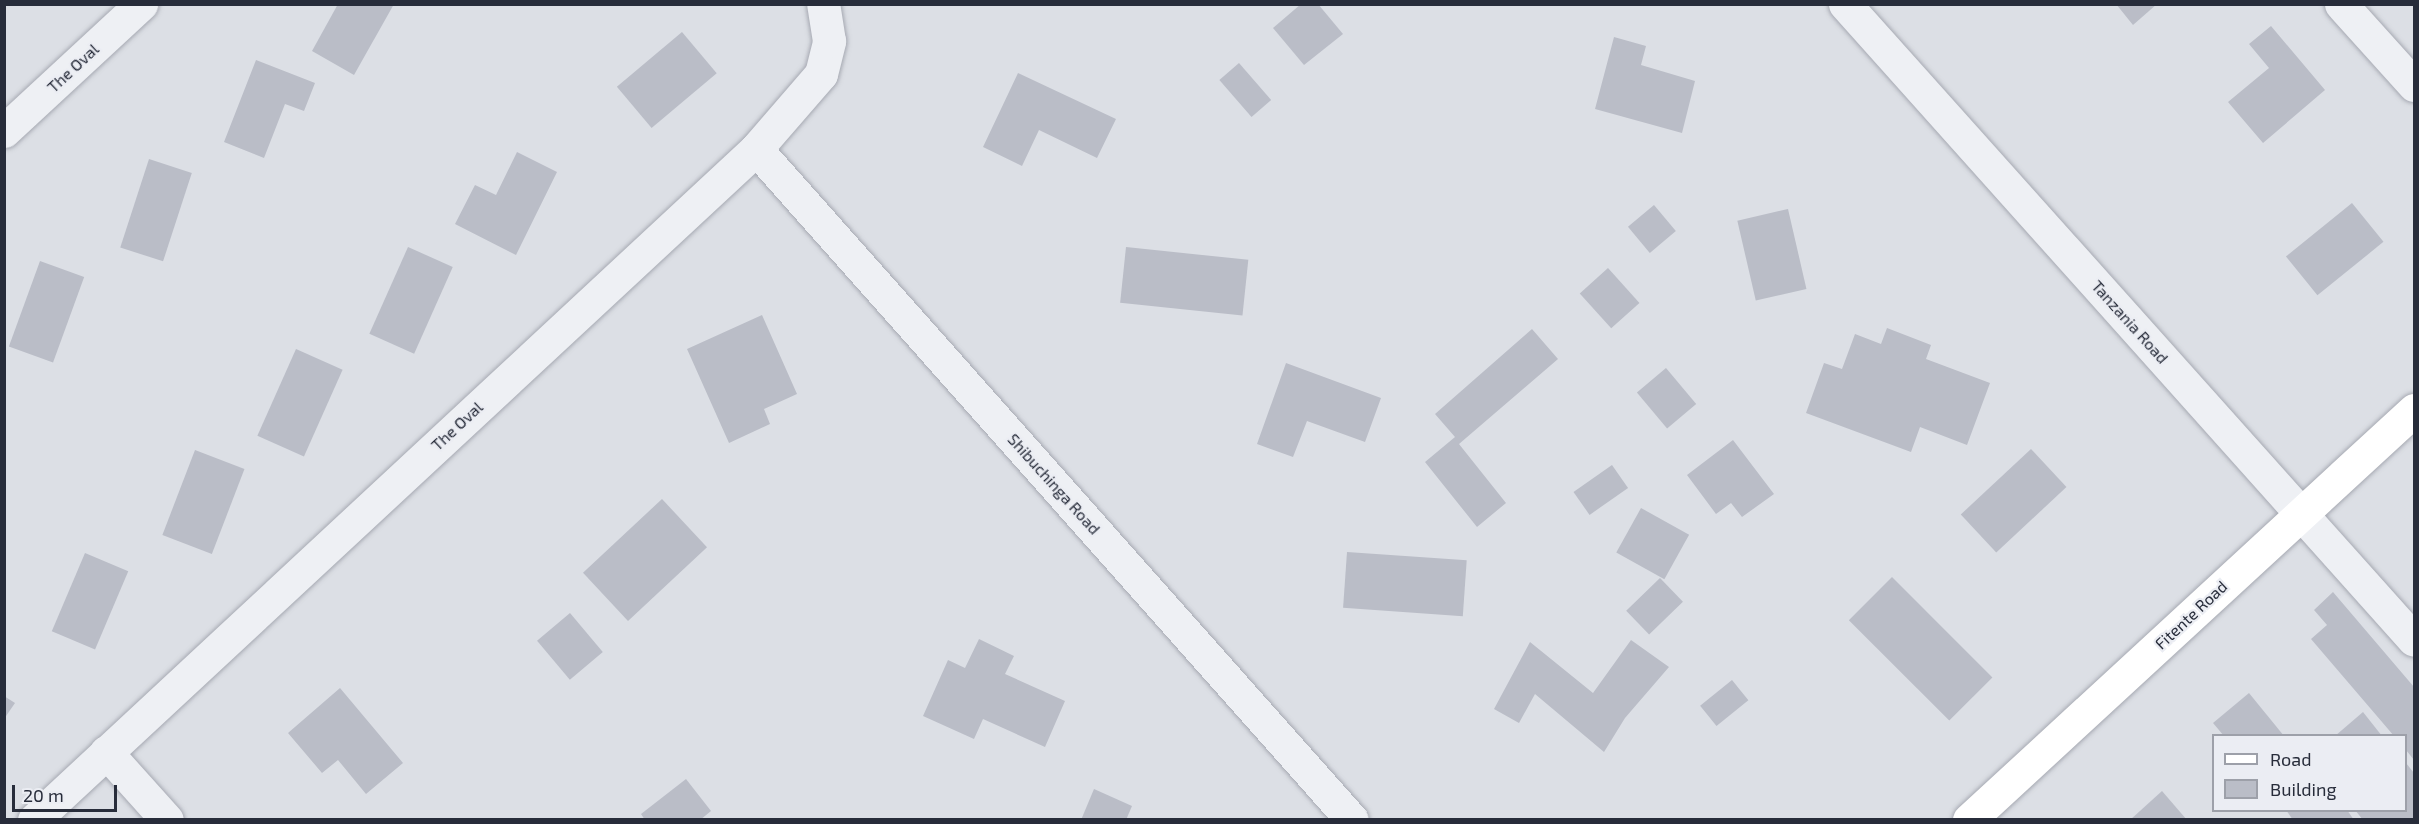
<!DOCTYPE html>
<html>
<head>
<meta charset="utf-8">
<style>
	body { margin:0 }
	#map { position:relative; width:2419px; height:824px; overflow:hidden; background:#dcdfe5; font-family:"Exo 2",sans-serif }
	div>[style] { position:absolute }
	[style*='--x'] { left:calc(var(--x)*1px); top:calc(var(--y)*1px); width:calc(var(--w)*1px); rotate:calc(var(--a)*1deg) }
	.building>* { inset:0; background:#babdc7; transform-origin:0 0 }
	.roads { filter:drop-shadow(0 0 2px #a6a9b2) drop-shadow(0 0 2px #a6a9b2) }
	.minor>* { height:33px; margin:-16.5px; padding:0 16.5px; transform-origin:16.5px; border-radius:16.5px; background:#eef0f4 }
	.major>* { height:33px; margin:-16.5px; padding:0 16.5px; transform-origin:16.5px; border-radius:16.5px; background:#fff }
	span { translate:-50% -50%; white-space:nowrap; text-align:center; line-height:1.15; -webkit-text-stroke:4.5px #ebedf3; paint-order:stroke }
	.street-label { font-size:16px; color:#272c3a }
	.frame { position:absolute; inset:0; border:6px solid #272c3a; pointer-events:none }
	.legend { position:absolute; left:2212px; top:734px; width:195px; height:78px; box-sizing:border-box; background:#ebedf3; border:2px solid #9da0a9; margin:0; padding:8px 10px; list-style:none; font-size:18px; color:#272c3a }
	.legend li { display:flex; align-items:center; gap:12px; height:30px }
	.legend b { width:30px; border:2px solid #9da0a9 }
	.scale { position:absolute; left:12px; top:785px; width:105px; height:27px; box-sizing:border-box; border:3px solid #272c3a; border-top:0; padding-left:8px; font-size:18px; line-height:21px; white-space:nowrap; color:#272c3a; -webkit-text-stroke:4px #ebedf3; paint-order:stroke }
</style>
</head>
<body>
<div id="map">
	<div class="building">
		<div style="clip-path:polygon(338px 4px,394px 4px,354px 75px,312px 51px)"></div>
		<div style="clip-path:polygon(1301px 4px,1318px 4px,1343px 34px,1304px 65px,1273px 28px)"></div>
		<div style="clip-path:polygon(2116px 4px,2157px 4px,2133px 25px)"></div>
		<div style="clip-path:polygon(2271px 26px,2325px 90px,2263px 143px,2228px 102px,2269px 68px,2249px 44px)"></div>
		<div style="left:682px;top:32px;width:54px;height:85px;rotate:50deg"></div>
		<div style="clip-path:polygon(1614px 37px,1646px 46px,1641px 65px,1695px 81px,1682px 133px,1595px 109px)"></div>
		<div style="clip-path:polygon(256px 60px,315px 83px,304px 111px,285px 104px,264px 158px,224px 142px)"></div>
		<div style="left:1239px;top:63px;width:49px;height:26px;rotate:49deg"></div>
		<div style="clip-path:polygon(1018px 73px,1116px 119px,1097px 158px,1039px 130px,1022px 166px,983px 147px)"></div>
		<div style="clip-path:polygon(517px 152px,557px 172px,516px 255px,455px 224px,475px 185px,496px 195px)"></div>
		<div style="left:149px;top:159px;width:45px;height:93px;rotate:18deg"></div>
		<div style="left:2352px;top:203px;width:50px;height:85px;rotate:51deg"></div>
		<div style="left:1654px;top:205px;width:34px;height:34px;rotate:50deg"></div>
		<div style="left:1788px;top:209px;width:82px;height:52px;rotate:77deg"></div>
		<div style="left:408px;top:247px;width:49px;height:95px;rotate:24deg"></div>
		<div style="left:1126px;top:247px;width:123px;height:56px;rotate:6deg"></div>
		<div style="left:40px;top:261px;width:47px;height:91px;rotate:20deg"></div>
		<div style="left:1608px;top:268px;width:47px;height:38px;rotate:48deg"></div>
		<div style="clip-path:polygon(762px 315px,797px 394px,764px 409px,770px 424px,729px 443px,687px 349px)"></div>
		<div style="clip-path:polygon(1887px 328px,1931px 345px,1926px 359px,1990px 383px,1967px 445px,1920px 427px,1911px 452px,1806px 413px,1824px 363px,1842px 369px,1855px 334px,1881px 344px)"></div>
		<div style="clip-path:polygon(1532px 329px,1558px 359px,1459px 444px,1506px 503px,1477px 527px,1425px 462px,1455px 437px,1435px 414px)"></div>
		<div style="left:296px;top:349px;width:51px;height:95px;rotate:24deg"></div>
		<div style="clip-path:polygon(1286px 363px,1381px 398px,1365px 442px,1307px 421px,1293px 457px,1257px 444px)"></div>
		<div style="left:1666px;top:368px;width:47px;height:38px;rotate:50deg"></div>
		<div style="clip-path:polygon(1733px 440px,1774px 494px,1742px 517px,1731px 503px,1716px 514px,1687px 475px)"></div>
		<div style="left:2031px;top:449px;width:52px;height:96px;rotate:47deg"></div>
		<div style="left:195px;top:450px;width:53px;height:91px;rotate:21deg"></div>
		<div style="left:1612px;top:465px;width:28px;height:47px;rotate:55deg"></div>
		<div style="left:662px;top:499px;width:66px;height:108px;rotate:47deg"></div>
		<div style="left:1641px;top:508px;width:55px;height:51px;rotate:29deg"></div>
		<div style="left:1347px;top:552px;width:120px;height:56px;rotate:4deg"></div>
		<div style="left:85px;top:553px;width:47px;height:85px;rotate:23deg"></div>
		<div style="left:1892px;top:577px;width:142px;height:61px;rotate:45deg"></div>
		<div style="left:1660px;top:578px;width:33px;height:47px;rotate:46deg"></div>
		<div style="clip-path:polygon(2333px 592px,2414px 687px,2414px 760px,2406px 750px,2406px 736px,2394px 736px,2311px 639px,2327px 625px,2314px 610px)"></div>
		<div style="left:570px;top:613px;width:51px;height:43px;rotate:50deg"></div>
		<div style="clip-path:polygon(979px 639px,1014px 656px,1005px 674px,1065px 701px,1045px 747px,983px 719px,974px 739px,923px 716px,948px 660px,965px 668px)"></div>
		<div style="clip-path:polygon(1631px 640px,1669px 667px,1625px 718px,1604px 752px,1535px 694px,1519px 723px,1494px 709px,1530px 642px,1593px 693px)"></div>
		<div style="left:1732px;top:680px;width:26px;height:41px;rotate:51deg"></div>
		<div style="clip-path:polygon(340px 688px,403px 763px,366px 794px,338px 760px,322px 773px,288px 733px)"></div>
		<div style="clip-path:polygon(2249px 693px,2284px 736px,2224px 736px,2213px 723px)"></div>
		<div style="clip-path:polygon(4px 696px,15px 703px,4px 719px)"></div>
		<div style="clip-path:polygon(2363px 712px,2382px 736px,2335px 736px)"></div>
		<div style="clip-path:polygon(2406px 763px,2414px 773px,2414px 820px,2363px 820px,2355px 810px,2406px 810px)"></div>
		<div style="clip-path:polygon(686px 779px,711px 811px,700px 820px,645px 820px,641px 814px)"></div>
		<div style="clip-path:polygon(1094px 789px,1132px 806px,1126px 820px,1081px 820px)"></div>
		<div style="clip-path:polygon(2162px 791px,2187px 820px,2130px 820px)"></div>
		<div style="clip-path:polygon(2286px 810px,2347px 810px,2354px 820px,2293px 820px)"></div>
	</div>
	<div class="roads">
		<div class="minor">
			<div style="--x:1845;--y:4;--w:853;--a:48.18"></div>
			<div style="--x:2341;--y:4;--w:109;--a:48"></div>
			<div style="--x:4;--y:131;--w:187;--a:-42.8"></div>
			<div style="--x:756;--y:149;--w:897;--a:48.39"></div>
			<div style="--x:106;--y:752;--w:91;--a:48.1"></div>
			<div style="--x:34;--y:820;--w:986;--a:-42.9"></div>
			<div style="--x:756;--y:149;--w:99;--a:-49.1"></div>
			<div style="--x:821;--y:74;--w:34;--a:-76"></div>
			<div style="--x:829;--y:41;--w:37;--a:-99"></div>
		</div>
		<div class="major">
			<div style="--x:1969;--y:820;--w:605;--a:-42.66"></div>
		</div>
	</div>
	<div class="street-label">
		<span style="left:73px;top:68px;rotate:-43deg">The Oval</span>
		<span style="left:2130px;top:322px;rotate:48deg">Tanzania Road</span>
		<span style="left:457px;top:426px;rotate:-43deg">The Oval</span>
		<span style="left:1054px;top:484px;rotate:48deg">Shibuchinga Road</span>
		<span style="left:2191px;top:615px;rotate:-43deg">Fitente Road</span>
	</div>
	<div class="frame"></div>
	<ul class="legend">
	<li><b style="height:8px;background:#fff"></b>Road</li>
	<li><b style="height:16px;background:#babdc7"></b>Building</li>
	</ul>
	<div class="scale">20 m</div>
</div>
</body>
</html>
